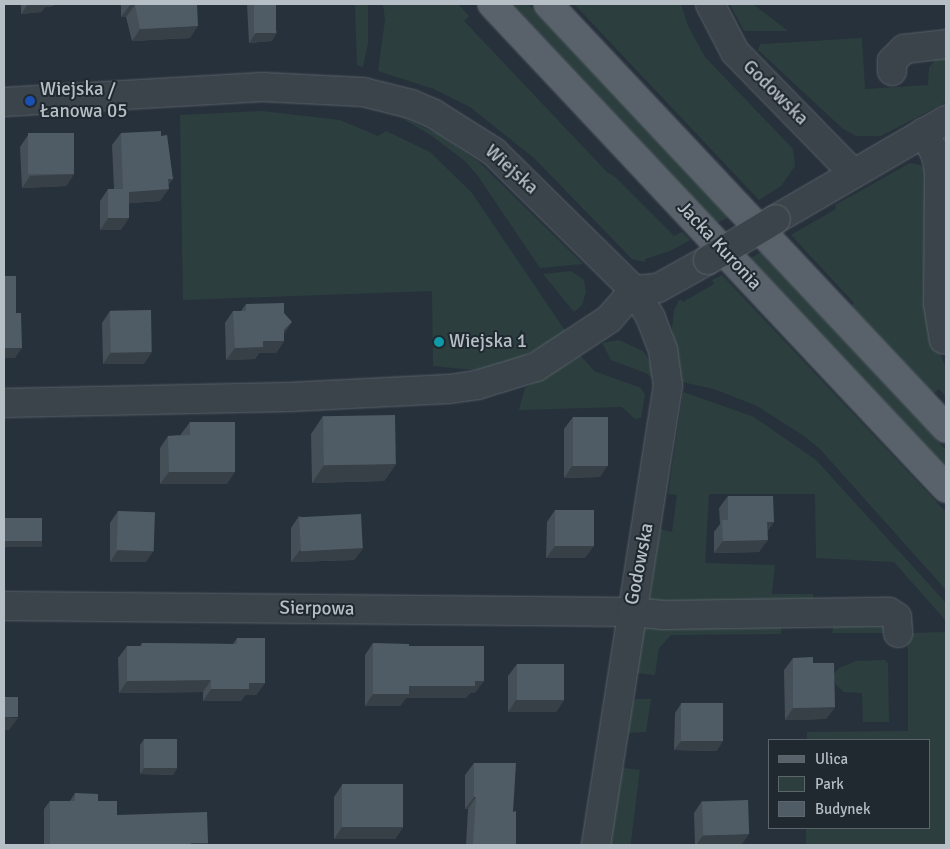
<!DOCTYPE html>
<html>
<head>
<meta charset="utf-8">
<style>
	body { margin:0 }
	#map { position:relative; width:950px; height:849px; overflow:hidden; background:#27313b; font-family:Signika,sans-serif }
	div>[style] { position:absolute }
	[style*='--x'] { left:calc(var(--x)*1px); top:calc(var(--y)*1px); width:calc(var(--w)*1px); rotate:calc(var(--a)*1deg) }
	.green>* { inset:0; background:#2c3f3e; transform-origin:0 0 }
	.roads { filter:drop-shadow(0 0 1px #596169) drop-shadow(0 0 1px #596169) }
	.minor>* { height:28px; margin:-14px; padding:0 14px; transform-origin:14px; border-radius:14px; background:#3b434b }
	.major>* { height:28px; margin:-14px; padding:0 14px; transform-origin:14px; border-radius:14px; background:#59626b }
	.bridges { filter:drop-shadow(0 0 1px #596169) drop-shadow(0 0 1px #596169) }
	.minor-bridge>* { height:28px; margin:-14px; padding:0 14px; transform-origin:14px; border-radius:14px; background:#3b434b }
	.wall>* { inset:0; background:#454f57 }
	.shaded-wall>* { inset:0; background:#384047; transform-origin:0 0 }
	.building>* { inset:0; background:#505c65; transform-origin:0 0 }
	.dots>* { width:14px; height:14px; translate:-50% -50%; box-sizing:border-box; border:2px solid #202830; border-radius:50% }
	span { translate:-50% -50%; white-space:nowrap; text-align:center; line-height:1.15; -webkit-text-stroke:4px #202830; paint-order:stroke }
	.poi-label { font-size:19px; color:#b6bec6 }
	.left { translate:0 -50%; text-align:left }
	.street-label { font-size:19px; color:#b6bec6 }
	.frame { position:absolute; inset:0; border:5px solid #b6bec6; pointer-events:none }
	.legend { position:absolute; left:768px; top:739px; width:162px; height:90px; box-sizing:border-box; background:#202830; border:1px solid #5c646c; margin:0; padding:6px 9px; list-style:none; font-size:15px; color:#b6bec6 }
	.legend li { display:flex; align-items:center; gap:10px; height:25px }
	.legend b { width:25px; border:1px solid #5c646c }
</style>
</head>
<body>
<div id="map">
	<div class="green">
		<div style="clip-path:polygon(355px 4px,368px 4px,368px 43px,363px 67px,357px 65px)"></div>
		<div style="clip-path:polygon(383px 4px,458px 4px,469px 16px,464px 21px,607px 172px,615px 177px,674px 236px,682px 232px,690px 240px,670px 251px,645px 259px,645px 262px,632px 259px,534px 158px,470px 107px,434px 89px,378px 71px,385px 20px)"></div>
		<div style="clip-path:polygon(513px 4px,528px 4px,729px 217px,717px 223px)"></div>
		<div style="clip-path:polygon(574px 4px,681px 4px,688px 26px,705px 57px,793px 149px,795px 166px,781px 186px,759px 200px)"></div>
		<div style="clip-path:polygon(730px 4px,753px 4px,788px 31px,744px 31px)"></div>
		<div style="clip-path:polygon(862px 38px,865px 89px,928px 85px,929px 67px,937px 58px,946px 55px,946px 102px,881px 136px,856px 136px,842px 128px,758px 50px,760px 44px)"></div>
		<div style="clip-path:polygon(262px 111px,340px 120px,378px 136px,386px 131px,430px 152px,472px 193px,566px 332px,512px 363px,473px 370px,433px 366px,432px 291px,183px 300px,180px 115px)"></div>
		<div style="clip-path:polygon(397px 115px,438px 134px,479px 162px,583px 264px,540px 268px,478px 176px,465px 161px,432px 136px)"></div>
		<div style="clip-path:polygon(910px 163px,920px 165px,929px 172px,936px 343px,946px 368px,946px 397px,939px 389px,933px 394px,851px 306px,854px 303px,791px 235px,836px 209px,835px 205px)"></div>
		<div style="clip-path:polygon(761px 252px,946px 450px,946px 468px,749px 259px)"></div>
		<div style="clip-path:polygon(571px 271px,584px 280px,586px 292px,582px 305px,574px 312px,543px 274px)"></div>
		<div style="clip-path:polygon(722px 275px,946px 512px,946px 590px,820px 449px,804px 436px,757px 406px,714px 389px,682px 382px,672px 329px,674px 310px,680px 299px,683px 302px,714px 284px,712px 280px)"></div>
		<div style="clip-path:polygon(619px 340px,643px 351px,651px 363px,654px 381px,648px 374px,611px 360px,602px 343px)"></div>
		<div style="clip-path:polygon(581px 356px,594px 371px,641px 388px,645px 395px,641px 418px,635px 419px,622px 407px,519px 410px,525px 388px)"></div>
		<div style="clip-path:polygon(683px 392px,754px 417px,816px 460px,946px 603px,946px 621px,894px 562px,816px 558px,815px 494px,709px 494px,705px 563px,775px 565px,772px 594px,813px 594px,813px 601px,649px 604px,660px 529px,672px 532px,677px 495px,668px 494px)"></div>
		<div style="clip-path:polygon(835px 620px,884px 625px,886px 633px,832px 633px)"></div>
		<div style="clip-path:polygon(645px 621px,781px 622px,781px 634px,671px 635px,659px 648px,655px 675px,636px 673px)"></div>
		<div style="clip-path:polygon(946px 632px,946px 845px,806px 845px,806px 828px,929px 828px,929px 740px,807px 740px,807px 732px,908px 731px,908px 633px)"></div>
		<div style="clip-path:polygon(885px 660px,888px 663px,889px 722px,863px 722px,862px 693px,844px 692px,836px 685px,833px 675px,839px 668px,856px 661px)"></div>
		<div style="clip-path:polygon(635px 699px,651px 699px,646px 732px,624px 733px)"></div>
		<div style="left:616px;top:767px;width:24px;height:79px;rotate:7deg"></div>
	</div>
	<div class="roads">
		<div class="minor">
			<div style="--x:710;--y:4;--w:54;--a:62.5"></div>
			<div style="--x:735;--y:52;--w:169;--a:45.7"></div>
			<div style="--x:892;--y:71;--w:10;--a:-90"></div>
			<div style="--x:892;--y:61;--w:17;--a:-45"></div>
			<div style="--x:904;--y:49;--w:42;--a:-6.8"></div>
			<div style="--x:4;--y:102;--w:259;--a:-3.3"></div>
			<div style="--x:263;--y:87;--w:100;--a:2.9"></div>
			<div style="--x:363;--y:92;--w:49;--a:14"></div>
			<div style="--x:411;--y:104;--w:25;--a:23"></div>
			<div style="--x:434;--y:114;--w:71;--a:32.3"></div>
			<div style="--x:494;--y:152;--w:197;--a:44.6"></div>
			<div style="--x:634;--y:290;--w:24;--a:-5"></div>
			<div style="--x:658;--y:288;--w:57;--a:-29.2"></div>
			<div style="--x:924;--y:132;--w:27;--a:63"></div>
			<div style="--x:936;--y:156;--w:15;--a:79"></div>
			<div style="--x:939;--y:171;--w:132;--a:90.4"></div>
			<div style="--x:938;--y:303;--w:37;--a:81"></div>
			<div style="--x:776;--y:219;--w:197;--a:-30.2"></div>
			<div style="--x:4;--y:403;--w:285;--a:-1.2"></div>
			<div style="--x:289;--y:397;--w:160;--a:-2.9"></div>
			<div style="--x:449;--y:389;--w:28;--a:-8"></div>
			<div style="--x:477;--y:385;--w:62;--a:-17"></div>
			<div style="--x:536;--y:367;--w:87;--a:-33.3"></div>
			<div style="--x:609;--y:319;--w:38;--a:-49"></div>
			<div style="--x:4;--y:606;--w:626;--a:0.55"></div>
			<div style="--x:630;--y:612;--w:34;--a:5"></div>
			<div style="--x:664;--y:615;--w:225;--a:-0.8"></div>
			<div style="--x:889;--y:612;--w:9;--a:32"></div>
			<div style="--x:897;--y:617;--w:16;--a:86"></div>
			<div style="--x:596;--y:845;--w:465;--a:-81.1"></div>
			<div style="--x:668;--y:386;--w:36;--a:-98"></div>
			<div style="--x:663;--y:350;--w:34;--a:-111"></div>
			<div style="--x:651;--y:318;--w:33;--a:-121"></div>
		</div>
		<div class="major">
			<div style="--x:492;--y:4;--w:664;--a:46.83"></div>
			<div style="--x:548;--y:4;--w:582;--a:46.81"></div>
		</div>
	</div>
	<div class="bridges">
		<div class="minor-bridge">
			<div style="--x:708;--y:260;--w:79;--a:-31.1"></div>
		</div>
	</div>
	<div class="wall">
		<div style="clip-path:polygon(21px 4px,55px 4px,53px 6px,45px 7px,41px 12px,21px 14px)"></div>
		<div style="clip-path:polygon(121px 4px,192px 4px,190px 38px,132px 41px,126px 17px,121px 17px)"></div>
		<div style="clip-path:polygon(247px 4px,276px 4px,272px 41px,249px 43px)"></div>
		<div style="clip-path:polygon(121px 133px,161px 136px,173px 179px,168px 185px,160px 201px,129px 203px,121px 230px,100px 230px,100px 201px,108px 189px,114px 189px,112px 145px)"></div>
		<div style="clip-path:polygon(28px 135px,74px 174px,66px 186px,22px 188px,20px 147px)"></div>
		<div style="clip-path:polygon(246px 304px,284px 333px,284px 341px,276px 353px,259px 353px,255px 359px,226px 360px,225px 323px,233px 311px,241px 311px)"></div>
		<div style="clip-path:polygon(110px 311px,144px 364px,103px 364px,102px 323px)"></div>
		<div style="clip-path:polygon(323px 416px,396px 464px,384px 481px,312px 483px,311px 434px)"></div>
		<div style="clip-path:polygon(573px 417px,600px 477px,564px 478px,564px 429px)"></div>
		<div style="clip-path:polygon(190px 422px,227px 484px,160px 484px,160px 448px,168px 436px,181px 435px,181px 434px)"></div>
		<div style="clip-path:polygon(728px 496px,774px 522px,768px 530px,759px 552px,714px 553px,714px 532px,720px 524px,719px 508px)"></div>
		<div style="clip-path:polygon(555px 510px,585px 558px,546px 558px,547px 522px)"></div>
		<div style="clip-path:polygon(118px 511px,146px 562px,110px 562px,110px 523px)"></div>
		<div style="clip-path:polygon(299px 516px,363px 548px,354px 560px,291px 562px,291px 528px)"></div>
		<div style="clip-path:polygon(237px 638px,265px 683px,256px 695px,245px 695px,241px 701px,203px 701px,203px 692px,119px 693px,118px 658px,127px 646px,140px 646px,142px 643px,233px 644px)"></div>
		<div style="clip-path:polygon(373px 643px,409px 646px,475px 693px,470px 693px,466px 698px,406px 698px,400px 706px,365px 706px,365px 655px)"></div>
		<div style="clip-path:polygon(793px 658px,813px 663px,835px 707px,826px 719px,785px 720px,784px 670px)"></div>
		<div style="clip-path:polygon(517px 664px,564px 700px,556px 712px,508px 712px,508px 676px)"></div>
		<div style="clip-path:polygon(681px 704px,717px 751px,674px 750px,675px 713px)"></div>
		<div style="clip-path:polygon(144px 739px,177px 768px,173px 775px,140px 774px,140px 745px)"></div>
		<div style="clip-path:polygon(474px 763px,513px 812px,516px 845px,466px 845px,468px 809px,465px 809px,465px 775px)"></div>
		<div style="clip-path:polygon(342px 785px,403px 827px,395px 839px,334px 839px,334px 797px)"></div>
		<div style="clip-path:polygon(75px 793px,98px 801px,117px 815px,208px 843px,206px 845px,44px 845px,44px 809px,50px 801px,70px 801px)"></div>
		<div style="clip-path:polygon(702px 801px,749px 834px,741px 845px,695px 845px,694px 813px)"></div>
	</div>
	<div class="shaded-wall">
		<div style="clip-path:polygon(28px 4px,55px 4px,53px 6px,45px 7px,41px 12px,21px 14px)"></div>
		<div style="clip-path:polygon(130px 5px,135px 5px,126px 17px,121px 17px)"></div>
		<div style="clip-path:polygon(198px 26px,190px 38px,132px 41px,140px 29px)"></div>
		<div style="clip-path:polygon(278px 31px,272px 41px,249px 43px,256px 33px)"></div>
		<div style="clip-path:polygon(74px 174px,66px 186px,22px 188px,30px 176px)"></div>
		<div style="clip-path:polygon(168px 179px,173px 179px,165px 189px,169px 189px,160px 201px,120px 204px,129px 192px)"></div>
		<div style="clip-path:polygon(108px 218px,129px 218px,121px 230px,100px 230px)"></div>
		<div style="clip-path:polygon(292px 322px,284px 334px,284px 341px,276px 353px,259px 353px,255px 359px,226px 360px,235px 348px,263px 341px,284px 330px)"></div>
		<div style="clip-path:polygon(4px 348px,22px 348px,15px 358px,4px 358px)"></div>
		<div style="clip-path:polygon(111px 352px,152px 352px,144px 364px,103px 364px)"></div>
		<div style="clip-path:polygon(396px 464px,384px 481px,312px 483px,324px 465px)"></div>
		<div style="clip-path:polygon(608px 465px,600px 477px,564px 478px,572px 466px)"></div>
		<div style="clip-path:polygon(169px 472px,235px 472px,227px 484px,160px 484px)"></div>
		<div style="clip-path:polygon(767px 522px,774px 522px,765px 534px)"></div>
		<div style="clip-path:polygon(768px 540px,759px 552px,714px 553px,723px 541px)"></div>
		<div style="left:4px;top:541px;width:38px;height:6px"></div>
		<div style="clip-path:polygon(555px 546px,594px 546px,585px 558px,546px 558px)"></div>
		<div style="clip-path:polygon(363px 548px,354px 560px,291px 562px,300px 550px)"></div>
		<div style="clip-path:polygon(118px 550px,154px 550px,146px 562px,110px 562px)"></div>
		<div style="clip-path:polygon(211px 680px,203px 692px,119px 693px,127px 681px)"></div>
		<div style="clip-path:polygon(475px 681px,484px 681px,475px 693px,470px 693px,466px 698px,406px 698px,400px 706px,365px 706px,373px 694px,409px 686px)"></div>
		<div style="clip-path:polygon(249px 683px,265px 683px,256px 695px,245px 695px,241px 701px,203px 701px,211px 689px)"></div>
		<div style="clip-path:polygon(516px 700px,564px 700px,556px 712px,508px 712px)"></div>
		<div style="clip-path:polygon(835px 707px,826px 719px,785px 720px,793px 708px)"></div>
		<div style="clip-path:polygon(4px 717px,18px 718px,9px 730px,4px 730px)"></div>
		<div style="clip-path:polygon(681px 741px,723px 741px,717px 751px,674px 750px)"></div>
		<div style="clip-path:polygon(144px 768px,177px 768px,173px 775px,140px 774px)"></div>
		<div style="clip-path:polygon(474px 797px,476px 797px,468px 809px,465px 809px)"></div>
		<div style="clip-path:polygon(342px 827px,403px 827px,395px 839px,334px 839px)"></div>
		<div style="clip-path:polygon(749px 834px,741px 845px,696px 845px,703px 835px)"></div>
		<div style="clip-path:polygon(191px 843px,208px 843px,206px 845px,190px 845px)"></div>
	</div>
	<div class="building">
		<div style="clip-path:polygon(130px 4px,197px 4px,198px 26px,140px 29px,135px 5px,130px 5px)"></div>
		<div style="left:254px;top:4px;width:22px;height:29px"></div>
		<div style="clip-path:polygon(161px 131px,161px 136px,167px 135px,173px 179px,168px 179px,169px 189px,129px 192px,129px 218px,108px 218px,108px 189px,123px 189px,121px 133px)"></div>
		<div style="left:74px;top:133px;width:41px;height:46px;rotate:90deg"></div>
		<div style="clip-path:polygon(4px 276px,16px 276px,16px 313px,21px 313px,22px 348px,4px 348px)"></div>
		<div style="clip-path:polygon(284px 303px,284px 313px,292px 322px,284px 330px,284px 341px,263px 341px,263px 347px,235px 348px,233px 311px,246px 311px,246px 304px)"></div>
		<div style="left:151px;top:310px;width:42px;height:41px;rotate:89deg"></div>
		<div style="left:395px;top:415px;width:49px;height:72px;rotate:89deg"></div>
		<div style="left:573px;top:417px;width:35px;height:49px"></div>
		<div style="clip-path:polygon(190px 422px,235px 422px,235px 472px,169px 472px,168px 436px,190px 435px)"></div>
		<div style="clip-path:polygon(728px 496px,773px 496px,774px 522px,767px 522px,768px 540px,723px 541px,722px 520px,728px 520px)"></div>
		<div style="left:555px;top:510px;width:39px;height:36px"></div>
		<div style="left:118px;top:511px;width:37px;height:39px;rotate:2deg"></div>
		<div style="left:361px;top:514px;width:34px;height:62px;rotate:87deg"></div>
		<div style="left:4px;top:518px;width:38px;height:23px"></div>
		<div style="clip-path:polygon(237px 638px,265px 638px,265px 683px,249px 683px,249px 689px,211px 689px,211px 680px,127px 681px,127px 646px,142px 646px,142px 643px,237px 644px)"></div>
		<div style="clip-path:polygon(373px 643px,409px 644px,409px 646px,484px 646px,484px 681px,475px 681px,475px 686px,409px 686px,409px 694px,373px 694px)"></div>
		<div style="clip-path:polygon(813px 657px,813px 663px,834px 663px,835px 707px,793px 708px,793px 658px)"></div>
		<div style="left:517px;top:664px;width:47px;height:36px"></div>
		<div style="left:4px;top:697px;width:14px;height:20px"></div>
		<div style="left:723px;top:703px;width:38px;height:42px;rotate:90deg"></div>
		<div style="left:144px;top:739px;width:33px;height:29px"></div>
		<div style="clip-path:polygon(474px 763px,516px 763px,513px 812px,516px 811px,516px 845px,473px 845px,476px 797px,474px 797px)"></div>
		<div style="left:403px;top:784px;width:43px;height:61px;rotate:90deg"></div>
		<div style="clip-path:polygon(75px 793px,98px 794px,98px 801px,117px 801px,117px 815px,207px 812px,208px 843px,191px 843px,191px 845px,50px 845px,50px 801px,75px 801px)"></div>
		<div style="left:748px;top:800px;width:34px;height:46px;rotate:88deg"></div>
	</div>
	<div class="dots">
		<div style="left:30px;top:101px;background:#1a4fb4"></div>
		<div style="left:439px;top:342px;background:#0f9aa8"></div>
	</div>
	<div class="poi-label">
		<span class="left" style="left:40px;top:101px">Wiejska /<br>Łanowa 05</span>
		<span class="left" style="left:449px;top:342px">Wiejska 1</span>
	</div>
	<div class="street-label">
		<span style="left:775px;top:93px;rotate:45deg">Godowska</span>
		<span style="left:511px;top:170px;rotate:42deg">Wiejska</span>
		<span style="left:719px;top:246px;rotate:47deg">Jacka Kuronia</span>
		<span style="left:640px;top:564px;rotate:-79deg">Godowska</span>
		<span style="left:317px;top:609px;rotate:1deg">Sierpowa</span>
	</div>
	<div class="frame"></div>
	<ul class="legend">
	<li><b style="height:6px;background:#59626b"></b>Ulica</li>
	<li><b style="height:14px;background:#2c3f3e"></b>Park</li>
	<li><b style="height:14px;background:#505c65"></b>Budynek</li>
	</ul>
</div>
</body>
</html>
